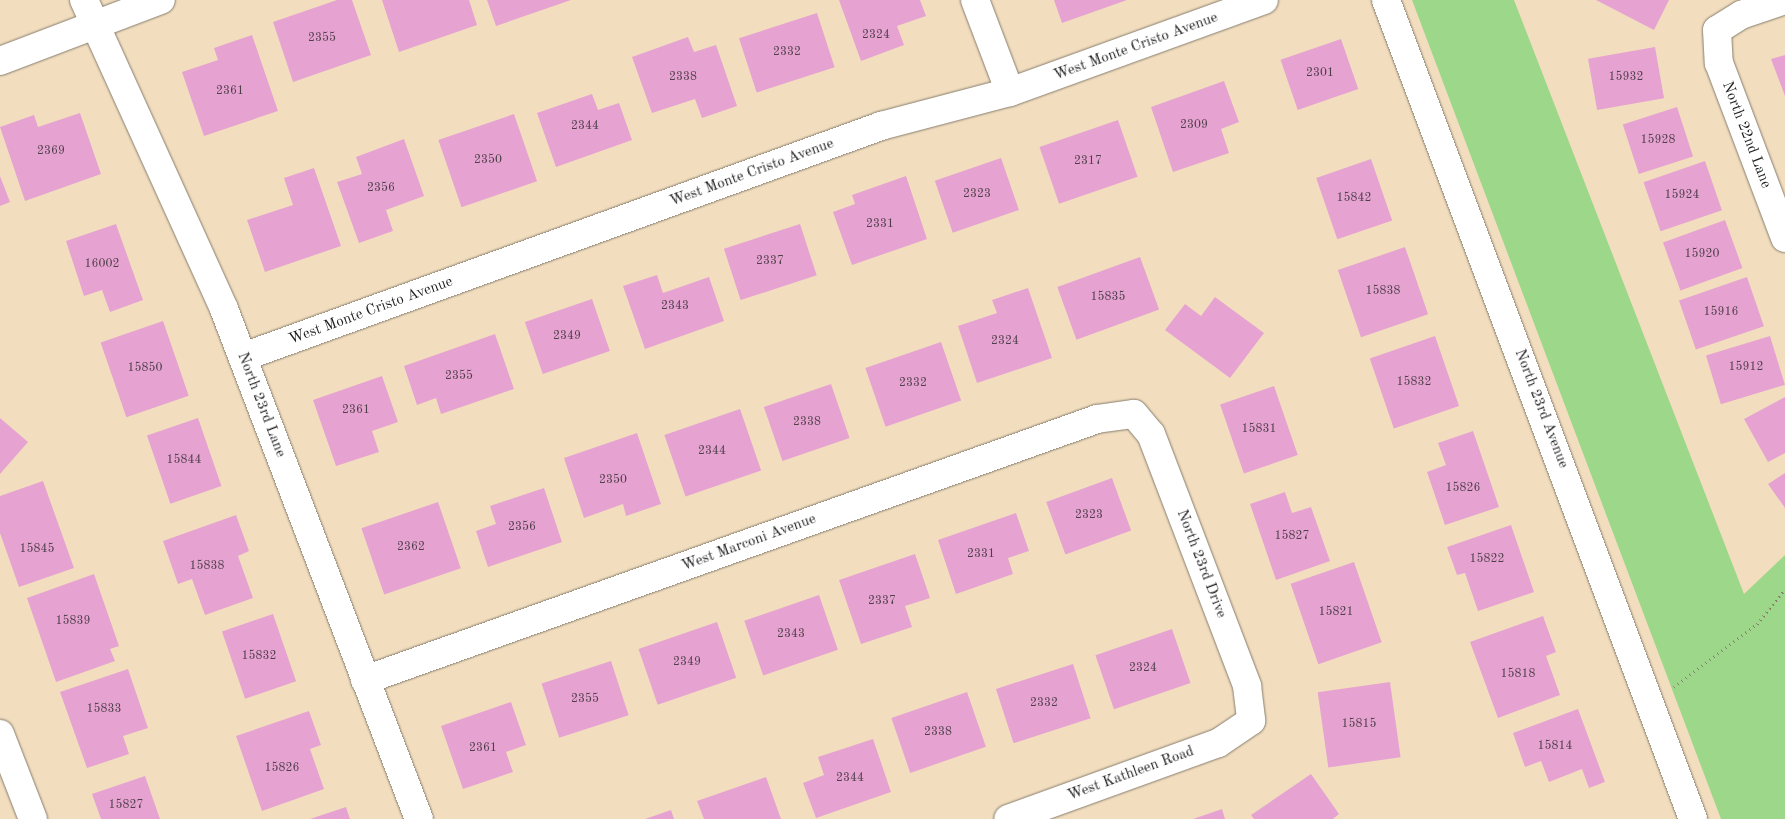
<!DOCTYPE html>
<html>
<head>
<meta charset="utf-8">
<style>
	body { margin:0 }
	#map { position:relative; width:1785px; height:819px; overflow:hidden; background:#f2debf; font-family:"Old Standard TT",serif }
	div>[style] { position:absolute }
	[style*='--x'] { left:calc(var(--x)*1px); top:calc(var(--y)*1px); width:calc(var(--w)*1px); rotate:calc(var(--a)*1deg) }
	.green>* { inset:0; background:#9dd78a }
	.building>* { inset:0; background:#e6a3d1; transform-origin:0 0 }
	.path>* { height:3px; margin-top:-1.5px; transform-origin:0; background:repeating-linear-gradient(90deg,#877d6e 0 1px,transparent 0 5px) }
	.roads { filter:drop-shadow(0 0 1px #877d6e) drop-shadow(0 0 1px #877d6e) }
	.minor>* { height:28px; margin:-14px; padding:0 14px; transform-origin:14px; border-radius:14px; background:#fff }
	.tertiary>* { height:28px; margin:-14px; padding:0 14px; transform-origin:14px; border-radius:14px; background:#fff }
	span { translate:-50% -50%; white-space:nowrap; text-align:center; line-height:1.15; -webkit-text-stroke:4px #fff; paint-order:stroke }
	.number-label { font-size:12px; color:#4e3e49 }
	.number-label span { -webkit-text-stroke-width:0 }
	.street-label { font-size:15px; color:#1c1c1c }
</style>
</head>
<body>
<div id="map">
	<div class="green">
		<div style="clip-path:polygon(1412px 0,1514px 0,1744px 594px,1785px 555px,1785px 819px,1721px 819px)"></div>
	</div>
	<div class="building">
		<div style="clip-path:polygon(337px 0,352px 0,371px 55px,293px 82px,273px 22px)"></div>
		<div style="clip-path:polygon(382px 0,469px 0,477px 25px,399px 52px)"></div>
		<div style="clip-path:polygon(487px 0,571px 0,496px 26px)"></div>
		<div style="clip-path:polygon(839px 0,920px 0,926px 16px,897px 26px,904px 45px,861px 61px)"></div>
		<div style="clip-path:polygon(1054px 0,1127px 0,1062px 23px)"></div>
		<div style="clip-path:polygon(1596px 0,1669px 0,1654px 30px)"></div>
		<div style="left:817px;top:13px;width:57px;height:82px;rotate:72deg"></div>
		<div style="clip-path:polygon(252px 35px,278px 111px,204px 136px,182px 72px,218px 60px,214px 48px)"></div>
		<div style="clip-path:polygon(688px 37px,694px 52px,716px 45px,737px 106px,702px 118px,695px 99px,652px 113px,632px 57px)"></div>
		<div style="left:1341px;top:39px;width:53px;height:64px;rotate:71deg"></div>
		<div style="left:1655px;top:47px;width:52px;height:68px;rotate:80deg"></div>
		<div style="clip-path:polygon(1785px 55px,1785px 96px,1771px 59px)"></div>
		<div style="clip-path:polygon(1224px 81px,1239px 122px,1221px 129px,1229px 153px,1173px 172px,1151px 107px)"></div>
		<div style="clip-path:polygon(592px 94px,598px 110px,619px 103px,632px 140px,556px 167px,537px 113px)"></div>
		<div style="left:1677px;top:107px;width:52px;height:57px;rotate:72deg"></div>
		<div style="clip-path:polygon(80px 113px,101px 174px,25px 201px,0 127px,34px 115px,38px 127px)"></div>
		<div style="left:514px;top:114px;width:71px;height:80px;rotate:71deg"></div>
		<div style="left:1118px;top:120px;width:60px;height:83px;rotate:71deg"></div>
		<div style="clip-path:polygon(404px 139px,424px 196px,386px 210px,393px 231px,359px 243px,337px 182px,362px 174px,356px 157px)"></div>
		<div style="left:1001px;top:158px;width:55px;height:70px;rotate:71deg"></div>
		<div style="left:1371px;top:159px;width:65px;height:58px;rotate:71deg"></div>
		<div style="left:1705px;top:161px;width:52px;height:65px;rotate:71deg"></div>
		<div style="clip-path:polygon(314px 168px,341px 246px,265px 272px,247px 220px,293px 205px,284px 178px)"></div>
		<div style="clip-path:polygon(0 176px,10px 202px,0 206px)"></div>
		<div style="clip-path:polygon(906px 176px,927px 239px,852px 265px,833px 212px,855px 204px,852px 195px)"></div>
		<div style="left:1725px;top:220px;width:51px;height:66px;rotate:70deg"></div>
		<div style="clip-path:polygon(116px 224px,143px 300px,110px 312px,102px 290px,84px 296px,66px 241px)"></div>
		<div style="left:800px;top:224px;width:54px;height:80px;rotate:72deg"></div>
		<div style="left:1405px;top:247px;width:71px;height:71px;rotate:71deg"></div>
		<div style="left:1140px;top:257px;width:56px;height:88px;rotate:70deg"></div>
		<div style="clip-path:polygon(657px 275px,663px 293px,709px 277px,724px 321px,645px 349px,623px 286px)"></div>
		<div style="left:1747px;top:277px;width:52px;height:72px;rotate:71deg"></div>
		<div style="clip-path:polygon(1028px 288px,1052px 358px,977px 383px,958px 326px,997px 313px,992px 300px)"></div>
		<div style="clip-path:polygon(1215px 297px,1264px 333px,1230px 378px,1165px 330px,1185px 304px,1201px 316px)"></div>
		<div style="left:592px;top:299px;width:55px;height:71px;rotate:71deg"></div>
		<div style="left:163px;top:321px;width:79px;height:66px;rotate:71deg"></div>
		<div style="clip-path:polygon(495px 334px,514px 389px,441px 414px,436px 398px,417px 405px,404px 366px)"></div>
		<div style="left:1435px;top:336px;width:74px;height:69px;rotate:71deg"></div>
		<div style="left:1770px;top:336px;width:51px;height:67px;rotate:73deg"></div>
		<div style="left:941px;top:342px;width:62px;height:80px;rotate:71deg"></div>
		<div style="clip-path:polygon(382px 376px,398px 422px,372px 431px,379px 452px,336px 466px,313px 400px)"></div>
		<div style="left:831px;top:384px;width:57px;height:71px;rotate:71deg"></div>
		<div style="left:1274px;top:386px;width:73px;height:57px;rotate:71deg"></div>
		<div style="clip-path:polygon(1785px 397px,1785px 453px,1768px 462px,1744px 419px)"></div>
		<div style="left:740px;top:409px;width:65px;height:80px;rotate:71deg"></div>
		<div style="clip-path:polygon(0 418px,28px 442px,0 474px)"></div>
		<div style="left:198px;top:418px;width:72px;height:54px;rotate:71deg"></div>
		<div style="clip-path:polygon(1473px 431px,1499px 507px,1445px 525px,1427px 472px,1446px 465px,1438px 443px)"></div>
		<div style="clip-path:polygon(637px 433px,661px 504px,626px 516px,623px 504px,584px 518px,564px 458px)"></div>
		<div style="clip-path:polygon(1785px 473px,1785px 508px,1768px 484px)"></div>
		<div style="left:1112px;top:478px;width:56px;height:70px;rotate:70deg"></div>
		<div style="clip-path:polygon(43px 481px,74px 568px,19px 587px,0 533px,0 496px)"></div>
		<div style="clip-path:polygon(544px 488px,562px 542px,488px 567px,476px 531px,496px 524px,490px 506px)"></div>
		<div style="clip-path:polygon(1285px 492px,1292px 513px,1311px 507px,1330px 561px,1276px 580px,1250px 504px)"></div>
		<div style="left:438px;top:502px;width:70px;height:81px;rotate:71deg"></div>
		<div style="clip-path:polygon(1016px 513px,1029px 551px,1008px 558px,1013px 574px,956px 594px,938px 540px)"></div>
		<div style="clip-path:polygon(236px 515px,249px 551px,238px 556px,253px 598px,205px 615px,192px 579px,178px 584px,163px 541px)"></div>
		<div style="clip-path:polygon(1511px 525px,1534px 592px,1478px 611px,1465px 573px,1457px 575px,1447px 547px)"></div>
		<div style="clip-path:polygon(915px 554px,930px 598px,905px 606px,912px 627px,861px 644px,839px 580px)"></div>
		<div style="left:1354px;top:562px;width:85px;height:67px;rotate:71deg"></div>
		<div style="clip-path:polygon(94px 574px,119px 646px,110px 649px,115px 661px,56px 682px,27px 598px)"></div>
		<div style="left:819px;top:595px;width:58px;height:79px;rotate:71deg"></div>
		<div style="left:273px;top:614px;width:71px;height:54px;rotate:71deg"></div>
		<div style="clip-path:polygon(1543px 616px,1556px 652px,1546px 656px,1560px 695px,1498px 718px,1470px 642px)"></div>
		<div style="left:717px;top:622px;width:59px;height:83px;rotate:71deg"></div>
		<div style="left:1172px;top:629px;width:57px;height:81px;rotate:71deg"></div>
		<div style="left:611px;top:661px;width:57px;height:73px;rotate:72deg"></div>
		<div style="left:1073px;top:664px;width:57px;height:81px;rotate:72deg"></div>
		<div style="clip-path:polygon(128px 669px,148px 728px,123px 736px,129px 754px,87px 768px,60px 692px)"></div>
		<div style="left:1390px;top:682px;width:76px;height:73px;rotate:82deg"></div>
		<div style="left:967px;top:692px;width:58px;height:80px;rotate:71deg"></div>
		<div style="clip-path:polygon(511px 702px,526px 745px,506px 752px,513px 772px,463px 789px,441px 726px)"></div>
		<div style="clip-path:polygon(1578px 709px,1605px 782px,1589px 788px,1582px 769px,1549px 782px,1541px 761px,1525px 767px,1513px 733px)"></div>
		<div style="clip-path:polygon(309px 711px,321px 745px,310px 749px,324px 789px,262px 811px,236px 736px)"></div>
		<div style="clip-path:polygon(873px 739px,891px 792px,816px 818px,803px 783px,824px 775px,818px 757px)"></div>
		<div style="clip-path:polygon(1311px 774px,1339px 814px,1333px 819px,1254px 819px,1251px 815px)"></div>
		<div style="clip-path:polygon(145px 776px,160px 819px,101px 819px,92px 794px)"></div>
		<div style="clip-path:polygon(766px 777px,781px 819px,704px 819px,697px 801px)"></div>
		<div style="clip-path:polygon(346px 807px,350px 819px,310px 819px)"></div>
		<div style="clip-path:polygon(1222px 809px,1225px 819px,1193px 819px)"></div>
		<div style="clip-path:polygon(671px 810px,674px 819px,645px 819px)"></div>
	</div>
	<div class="path">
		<div style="--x:1674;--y:687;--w:104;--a:-37.2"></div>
		<div style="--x:1757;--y:624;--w:45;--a:-51.3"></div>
	</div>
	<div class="roads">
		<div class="minor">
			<div style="--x:84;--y:0;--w:339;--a:65.6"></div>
			<div style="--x:224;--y:309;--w:546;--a:69.08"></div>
			<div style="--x:975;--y:0;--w:98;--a:69.2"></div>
			<div style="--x:1785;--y:0;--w:46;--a:161.2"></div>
			<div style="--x:1741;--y:15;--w:28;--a:148"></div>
			<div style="--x:1717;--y:30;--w:33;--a:87"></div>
			<div style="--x:1719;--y:63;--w:187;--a:69.3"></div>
			<div style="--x:0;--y:61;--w:172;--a:-20.8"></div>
			<div style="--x:243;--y:357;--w:679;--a:-19.9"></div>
			<div style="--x:881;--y:126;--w:133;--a:-14.8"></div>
			<div style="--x:1010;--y:92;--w:270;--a:-19.9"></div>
			<div style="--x:365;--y:680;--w:777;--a:-19.62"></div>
			<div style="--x:1097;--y:419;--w:37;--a:-8"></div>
			<div style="--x:1134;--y:414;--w:26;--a:50"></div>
			<div style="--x:1151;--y:434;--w:270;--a:69.1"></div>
			<div style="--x:1247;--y:686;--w:35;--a:83"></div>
			<div style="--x:1251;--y:721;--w:40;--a:146"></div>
			<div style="--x:1218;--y:743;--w:223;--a:160.1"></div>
			<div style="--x:0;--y:734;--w:91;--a:68.8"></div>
		</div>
		<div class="tertiary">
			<div style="--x:1386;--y:0;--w:875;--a:69.45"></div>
		</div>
	</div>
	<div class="number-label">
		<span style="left:876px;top:36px">2324</span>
		<span style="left:322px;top:39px">2355</span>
		<span style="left:787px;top:53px">2332</span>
		<span style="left:1320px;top:74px">2301</span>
		<span style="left:683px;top:78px">2338</span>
		<span style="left:1626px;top:78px">15932</span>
		<span style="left:230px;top:92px">2361</span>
		<span style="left:1194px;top:126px">2309</span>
		<span style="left:585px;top:127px">2344</span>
		<span style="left:1658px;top:141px">15928</span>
		<span style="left:51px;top:152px">2369</span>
		<span style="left:488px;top:161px">2350</span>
		<span style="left:1088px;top:162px">2317</span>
		<span style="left:381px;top:189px">2356</span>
		<span style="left:977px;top:195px">2323</span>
		<span style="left:1682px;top:196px">15924</span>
		<span style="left:1354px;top:199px">15842</span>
		<span style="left:880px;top:225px">2331</span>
		<span style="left:1702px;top:255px">15920</span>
		<span style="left:770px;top:262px">2337</span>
		<span style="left:102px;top:265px">16002</span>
		<span style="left:1383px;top:292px">15838</span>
		<span style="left:1108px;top:298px">15835</span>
		<span style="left:675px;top:307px">2343</span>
		<span style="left:1721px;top:313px">15916</span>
		<span style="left:567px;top:337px">2349</span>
		<span style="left:1005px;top:342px">2324</span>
		<span style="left:1746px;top:368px">15912</span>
		<span style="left:145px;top:369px">15850</span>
		<span style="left:459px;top:377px">2355</span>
		<span style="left:1414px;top:383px">15832</span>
		<span style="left:913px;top:384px">2332</span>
		<span style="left:356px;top:411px">2361</span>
		<span style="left:807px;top:423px">2338</span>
		<span style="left:1259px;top:430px">15831</span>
		<span style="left:712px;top:452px">2344</span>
		<span style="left:184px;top:461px">15844</span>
		<span style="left:613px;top:481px">2350</span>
		<span style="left:1463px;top:489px">15826</span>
		<span style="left:1089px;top:516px">2323</span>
		<span style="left:522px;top:528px">2356</span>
		<span style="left:1292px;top:537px">15827</span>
		<span style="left:411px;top:548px">2362</span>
		<span style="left:37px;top:550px">15845</span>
		<span style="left:981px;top:555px">2331</span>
		<span style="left:1487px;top:560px">15822</span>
		<span style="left:207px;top:567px">15838</span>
		<span style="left:882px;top:602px">2337</span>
		<span style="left:1336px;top:613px">15821</span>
		<span style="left:73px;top:622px">15839</span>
		<span style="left:791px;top:635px">2343</span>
		<span style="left:259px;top:657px">15832</span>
		<span style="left:687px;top:663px">2349</span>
		<span style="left:1143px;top:669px">2324</span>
		<span style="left:1518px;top:675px">15818</span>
		<span style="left:585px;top:700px">2355</span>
		<span style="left:1044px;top:704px">2332</span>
		<span style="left:104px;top:710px">15833</span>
		<span style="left:1359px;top:725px">15815</span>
		<span style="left:938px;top:733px">2338</span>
		<span style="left:1555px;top:747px">15814</span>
		<span style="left:483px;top:749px">2361</span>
		<span style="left:282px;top:769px">15826</span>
		<span style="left:850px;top:779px">2344</span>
		<span style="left:126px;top:806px">15827</span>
	</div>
	<div class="street-label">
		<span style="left:1136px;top:47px;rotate:-20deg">West Monte Cristo Avenue</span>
		<span style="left:1746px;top:135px;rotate:69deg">North 22nd Lane</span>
		<span style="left:752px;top:173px;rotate:-20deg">West Monte Cristo Avenue</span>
		<span style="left:371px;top:311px;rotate:-20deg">West Monte Cristo Avenue</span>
		<span style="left:261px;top:405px;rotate:69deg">North 23rd Lane</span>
		<span style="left:1541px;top:409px;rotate:69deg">North 23rd Avenue</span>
		<span style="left:749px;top:543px;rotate:-20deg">West Marconi Avenue</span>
		<span style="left:1201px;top:564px;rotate:69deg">North 23rd Drive</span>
		<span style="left:1131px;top:774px;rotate:-20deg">West Kathleen Road</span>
	</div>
</div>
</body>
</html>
